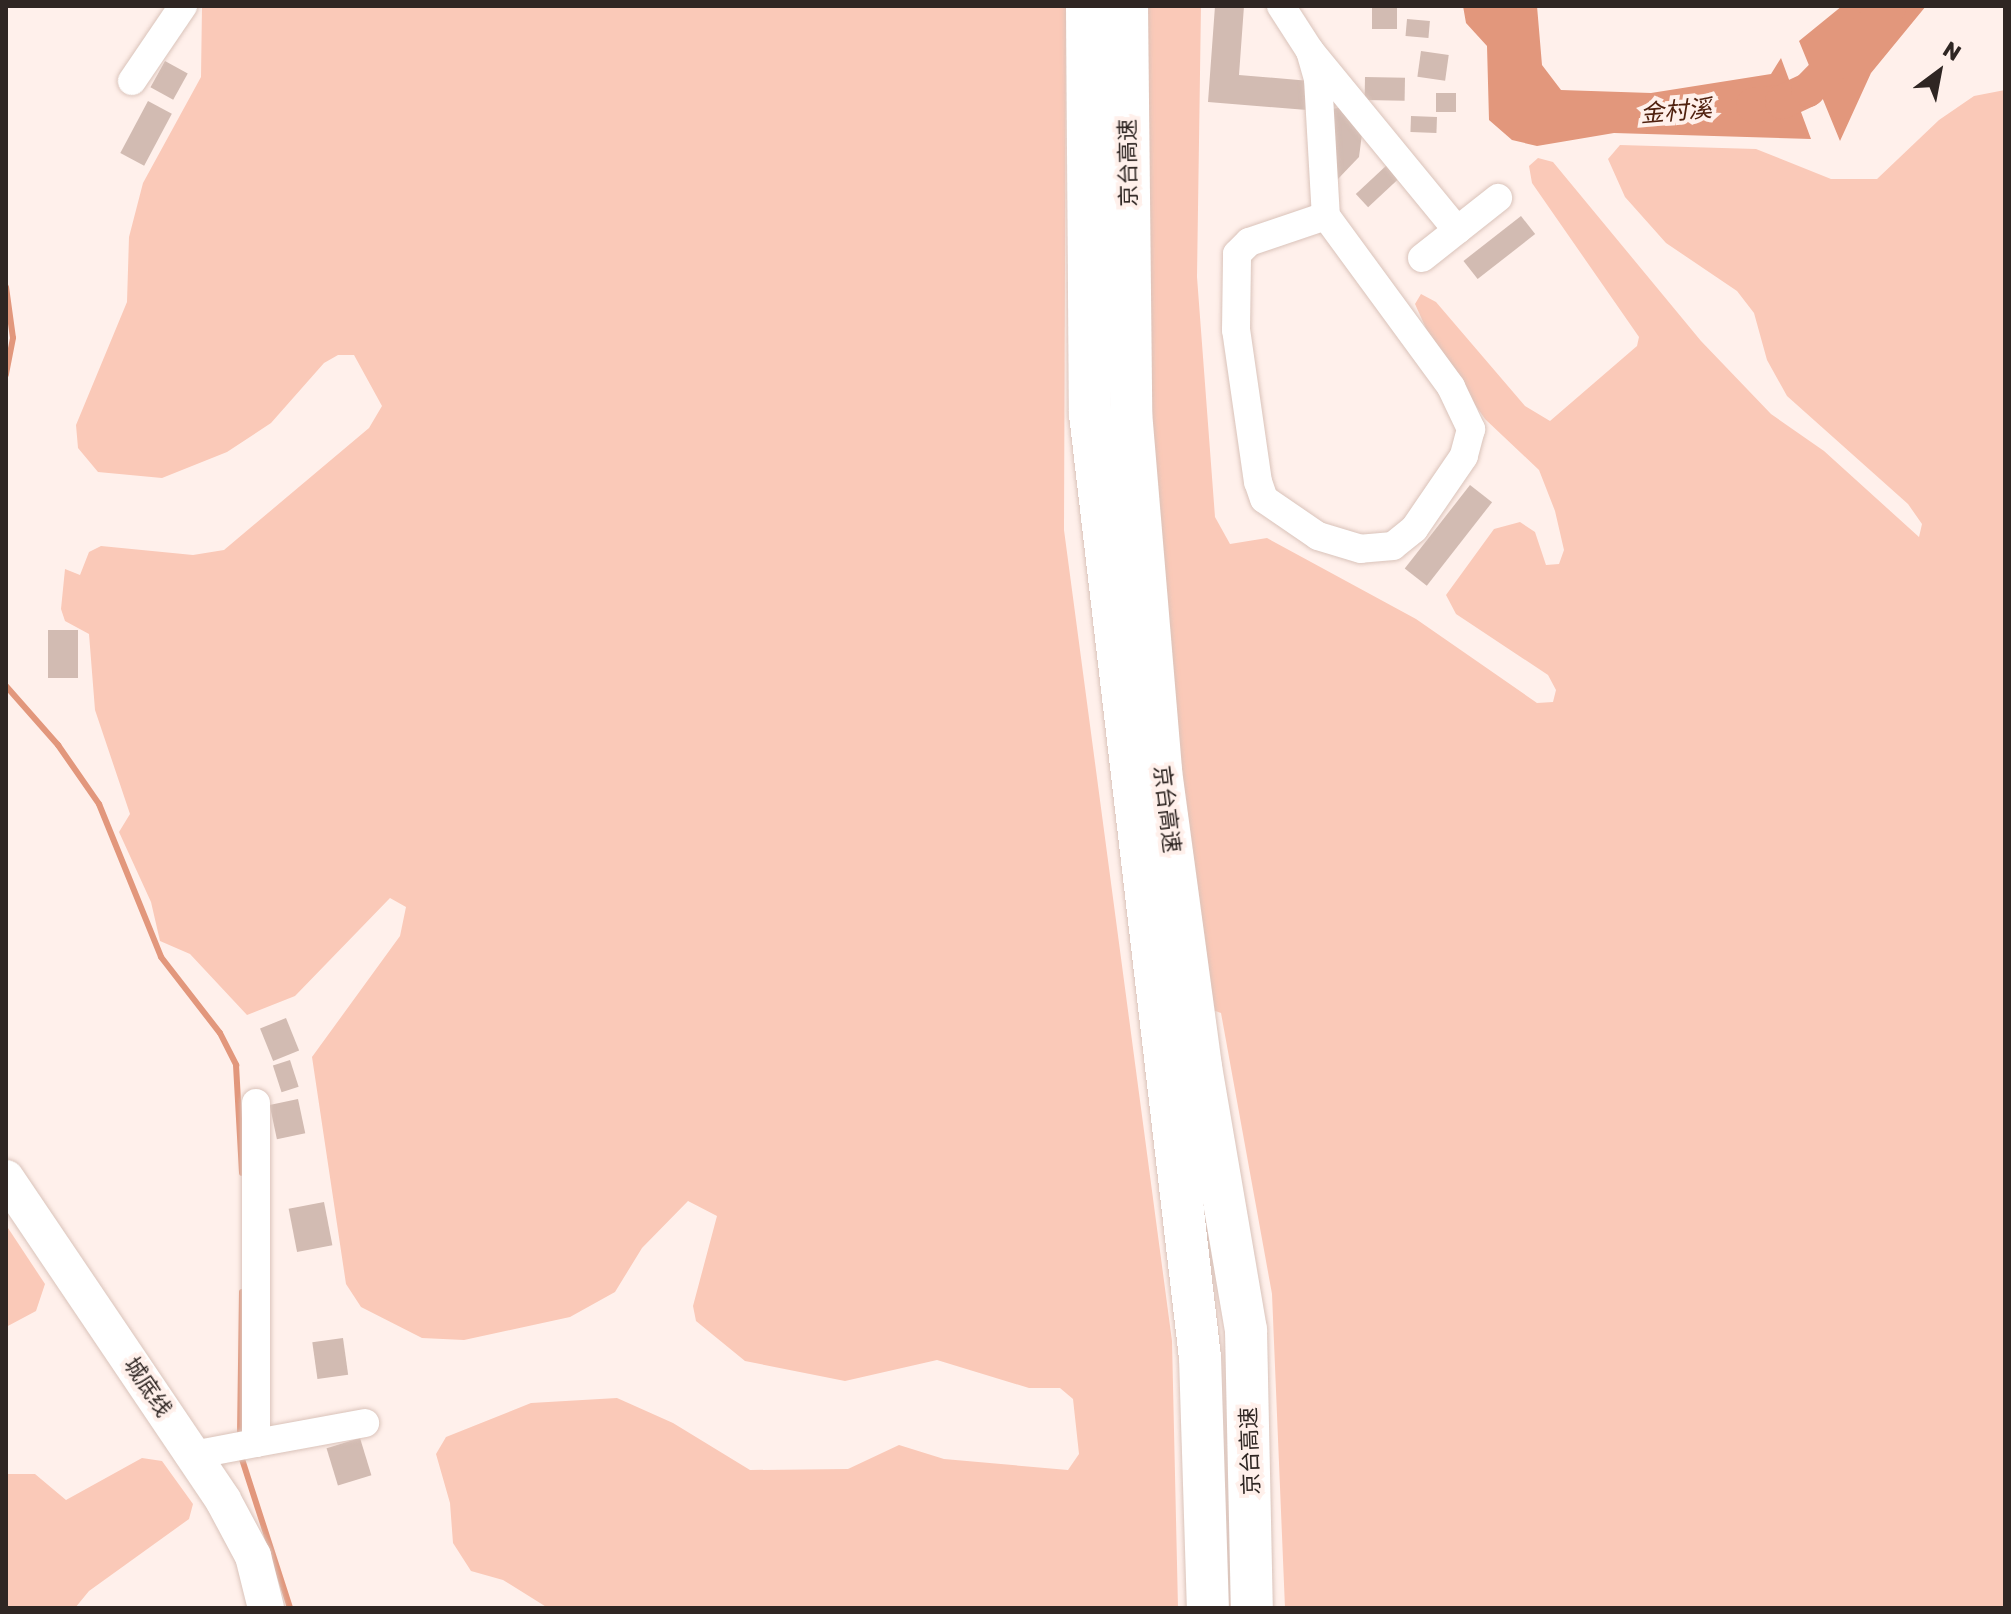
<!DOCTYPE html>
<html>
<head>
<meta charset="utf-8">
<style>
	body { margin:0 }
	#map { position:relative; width:2011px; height:1614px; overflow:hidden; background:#fff0eb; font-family:Rubik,"Noto Sans SC",sans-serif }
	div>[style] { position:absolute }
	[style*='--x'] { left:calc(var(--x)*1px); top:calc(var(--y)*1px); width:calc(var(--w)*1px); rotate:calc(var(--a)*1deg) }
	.green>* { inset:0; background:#fac9b8 }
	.water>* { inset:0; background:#e2977c }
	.stream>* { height:6px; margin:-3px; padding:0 3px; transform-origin:3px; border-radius:3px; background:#e2977c }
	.river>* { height:34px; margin:-17px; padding:0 17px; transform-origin:17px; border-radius:17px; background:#e2977c }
	.building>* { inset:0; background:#d2bbb2; transform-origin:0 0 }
	.roads { filter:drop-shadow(0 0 2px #dac3ba) drop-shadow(0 0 2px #dac3ba) }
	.minor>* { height:28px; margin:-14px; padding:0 14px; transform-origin:14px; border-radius:14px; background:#fff }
	.major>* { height:36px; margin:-18px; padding:0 18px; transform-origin:18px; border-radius:18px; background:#fff }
	.highway>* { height:42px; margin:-21px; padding:0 21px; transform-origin:21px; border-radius:21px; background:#fff }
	span { translate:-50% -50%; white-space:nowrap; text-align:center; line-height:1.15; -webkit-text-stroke:8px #fff0eb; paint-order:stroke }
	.street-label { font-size:22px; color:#2f2623 }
	.water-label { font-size:24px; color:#50210f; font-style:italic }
	.frame { position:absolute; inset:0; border:8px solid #2f2623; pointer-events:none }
	.north { position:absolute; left:1899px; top:32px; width:80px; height:80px; -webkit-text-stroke:6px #fff0eb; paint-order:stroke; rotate:32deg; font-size:22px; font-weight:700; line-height:32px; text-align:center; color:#2f2623 }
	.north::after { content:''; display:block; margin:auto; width:28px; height:36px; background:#2f2623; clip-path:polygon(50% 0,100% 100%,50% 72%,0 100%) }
</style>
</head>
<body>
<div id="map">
	<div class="green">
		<div style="clip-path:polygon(202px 6px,1066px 6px,1064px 530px,1172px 1341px,1178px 1608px,548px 1608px,503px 1580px,471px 1571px,453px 1543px,450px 1503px,436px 1454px,446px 1437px,531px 1403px,617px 1398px,673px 1423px,750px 1470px,848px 1469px,899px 1445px,944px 1459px,1068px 1470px,1079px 1454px,1073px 1399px,1060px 1388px,1029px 1388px,937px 1360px,845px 1381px,745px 1361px,696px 1321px,693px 1306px,717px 1216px,688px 1201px,642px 1248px,615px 1292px,570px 1317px,464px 1340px,422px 1338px,361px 1307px,346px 1284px,312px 1057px,400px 936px,406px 907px,390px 898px,295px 996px,247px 1015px,190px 954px,160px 941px,151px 902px,119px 832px,130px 814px,95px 710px,89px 634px,65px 621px,61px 609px,65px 569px,80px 575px,89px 552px,101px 546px,193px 555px,224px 550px,369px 428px,382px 406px,354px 355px,338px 355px,324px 363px,271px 423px,227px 452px,162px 478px,98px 472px,78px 448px,76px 425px,127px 302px,129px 237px,143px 183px,201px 77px)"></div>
		<div style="clip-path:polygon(1140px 6px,1201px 6px,1197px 277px,1215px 517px,1230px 544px,1267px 538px,1416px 619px,1537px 703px,1553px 702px,1556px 690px,1548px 675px,1456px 614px,1446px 595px,1494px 529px,1520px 522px,1535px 532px,1546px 565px,1559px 564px,1564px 550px,1555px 511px,1539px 470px,1485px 419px,1434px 346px,1415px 304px,1421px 294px,1436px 302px,1525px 406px,1550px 421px,1637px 346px,1639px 337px,1532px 183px,1529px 166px,1538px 158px,1553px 162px,1701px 341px,1771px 414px,1824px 451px,1919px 537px,1922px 524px,1908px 504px,1787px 396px,1767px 360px,1754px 313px,1737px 291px,1666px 243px,1625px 197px,1608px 159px,1620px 145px,1756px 149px,1831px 179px,1877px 179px,1939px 120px,1974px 96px,2005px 90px,2005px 1608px,1285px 1608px,1272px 1294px,1221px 1013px,1201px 1006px,1154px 503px)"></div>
		<div style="clip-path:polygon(6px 1225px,45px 1284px,36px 1311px,6px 1327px)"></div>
		<div style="clip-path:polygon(142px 1458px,162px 1461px,193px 1504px,189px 1519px,89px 1591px,75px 1608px,6px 1608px,6px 1474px,35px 1474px,66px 1500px)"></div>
	</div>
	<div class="water">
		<div style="clip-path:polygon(1463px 6px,1537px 6px,1542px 65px,1561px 90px,1651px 93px,1771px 74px,1781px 58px,1811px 139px,1614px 133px,1537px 146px,1512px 140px,1489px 120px,1487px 46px,1466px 23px)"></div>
		<div style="clip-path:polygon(1842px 6px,1926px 6px,1871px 73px,1840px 141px,1799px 41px)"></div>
	</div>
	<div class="stream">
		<div style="--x:6;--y:287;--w:51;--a:82.2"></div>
		<div style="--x:13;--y:338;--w:38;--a:101"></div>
		<div style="--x:6;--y:686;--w:79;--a:48.6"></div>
		<div style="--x:58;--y:745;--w:72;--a:55.2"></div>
		<div style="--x:99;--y:804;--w:165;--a:67.9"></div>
		<div style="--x:161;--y:957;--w:96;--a:52.2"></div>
		<div style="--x:220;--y:1033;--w:36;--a:63"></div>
		<div style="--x:236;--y:1065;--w:108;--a:86.8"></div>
		<div style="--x:240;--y:1436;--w:144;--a:-89.2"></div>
		<div style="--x:241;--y:1456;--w:160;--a:72.1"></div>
	</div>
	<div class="river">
		<div style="--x:1753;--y:105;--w:29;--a:-6"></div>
		<div style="--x:1782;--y:102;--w:29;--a:-25"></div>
		<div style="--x:1808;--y:90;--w:117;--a:-45.7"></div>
	</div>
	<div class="building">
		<div style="clip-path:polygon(1215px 6px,1244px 6px,1239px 75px,1310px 81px,1307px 110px,1208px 102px)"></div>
		<div style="left:1372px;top:6px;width:25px;height:23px"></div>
		<div style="left:1407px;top:19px;width:23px;height:17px;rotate:5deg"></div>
		<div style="left:1421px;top:51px;width:28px;height:26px;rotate:8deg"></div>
		<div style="left:165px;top:61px;width:26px;height:30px;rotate:29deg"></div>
		<div style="left:1365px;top:77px;width:40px;height:23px;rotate:1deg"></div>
		<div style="left:1456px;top:93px;width:19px;height:20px;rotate:90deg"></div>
		<div style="left:148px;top:101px;width:27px;height:59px;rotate:28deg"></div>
		<div style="clip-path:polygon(1342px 107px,1362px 134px,1359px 157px,1336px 181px,1328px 110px)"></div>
		<div style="left:1411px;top:116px;width:26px;height:16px;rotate:2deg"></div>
		<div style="left:1388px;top:164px;width:18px;height:44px;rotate:47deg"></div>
		<div style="left:1521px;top:216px;width:23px;height:73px;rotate:52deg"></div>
		<div style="left:1470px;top:485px;width:28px;height:106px;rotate:38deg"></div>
		<div style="left:48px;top:630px;width:30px;height:48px"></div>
		<div style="left:286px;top:1018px;width:35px;height:28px;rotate:68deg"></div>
		<div style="left:290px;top:1060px;width:28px;height:18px;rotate:72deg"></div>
		<div style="left:298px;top:1099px;width:35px;height:29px;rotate:78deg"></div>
		<div style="left:324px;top:1202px;width:44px;height:36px;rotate:79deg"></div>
		<div style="left:343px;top:1338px;width:37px;height:31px;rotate:82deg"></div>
		<div style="left:360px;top:1438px;width:39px;height:35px;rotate:73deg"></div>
	</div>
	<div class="roads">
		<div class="minor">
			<div style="--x:1281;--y:6;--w:54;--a:57.2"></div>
			<div style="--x:1310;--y:51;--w:232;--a:50.6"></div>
			<div style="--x:1310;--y:51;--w:29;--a:74"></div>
			<div style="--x:1318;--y:79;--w:137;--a:86.7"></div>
			<div style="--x:1326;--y:216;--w:212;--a:53.8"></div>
			<div style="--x:1451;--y:387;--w:47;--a:64.5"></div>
			<div style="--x:1471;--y:429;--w:28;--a:105"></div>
			<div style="--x:1464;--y:456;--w:88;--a:124.4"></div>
			<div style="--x:1414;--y:529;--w:27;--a:141"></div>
			<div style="--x:1393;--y:546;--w:32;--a:175"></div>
			<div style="--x:1361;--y:549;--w:45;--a:-163.2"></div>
			<div style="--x:1318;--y:536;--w:65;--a:-145.6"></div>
			<div style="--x:1264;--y:499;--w:18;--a:-109"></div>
			<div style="--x:1258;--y:482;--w:154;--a:-98.2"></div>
			<div style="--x:1236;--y:330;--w:76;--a:-89.2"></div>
			<div style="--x:1237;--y:254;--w:17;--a:-45"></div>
			<div style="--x:1249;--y:242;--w:81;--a:-18.7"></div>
			<div style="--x:132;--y:81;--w:91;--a:-55.8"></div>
			<div style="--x:1422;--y:258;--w:97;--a:-38.3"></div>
			<div style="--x:256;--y:1443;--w:111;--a:-10.4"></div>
			<div style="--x:193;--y:1455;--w:64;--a:-10.8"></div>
			<div style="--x:256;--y:1443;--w:340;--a:-90"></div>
		</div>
		<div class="major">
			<div style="--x:6;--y:1178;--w:388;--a:56"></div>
			<div style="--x:223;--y:1500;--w:64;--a:61.8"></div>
			<div style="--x:253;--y:1556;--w:54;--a:76"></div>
		</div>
		<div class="highway">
			<div style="--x:1087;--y:6;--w:408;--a:89.6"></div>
			<div style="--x:1090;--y:414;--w:949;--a:83.35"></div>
			<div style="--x:1200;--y:1357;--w:251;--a:88.2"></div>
			<div style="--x:1127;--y:6;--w:406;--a:89.4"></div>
			<div style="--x:1131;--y:412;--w:360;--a:85.2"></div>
			<div style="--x:1161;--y:771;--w:299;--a:82.3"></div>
			<div style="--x:1201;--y:1067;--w:267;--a:80.3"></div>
			<div style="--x:1246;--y:1330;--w:278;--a:88.8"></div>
		</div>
	</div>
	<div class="street-label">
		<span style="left:1128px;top:163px;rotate:-91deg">京台高速</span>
		<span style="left:1167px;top:809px;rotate:83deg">京台高速</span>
		<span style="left:148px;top:1387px;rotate:56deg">城底线</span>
		<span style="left:1250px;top:1451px;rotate:-92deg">京台高速</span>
	</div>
	<div class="water-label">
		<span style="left:1676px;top:112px;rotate:-5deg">金村溪</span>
	</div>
	<div class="frame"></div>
	<div class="north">N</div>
</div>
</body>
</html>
